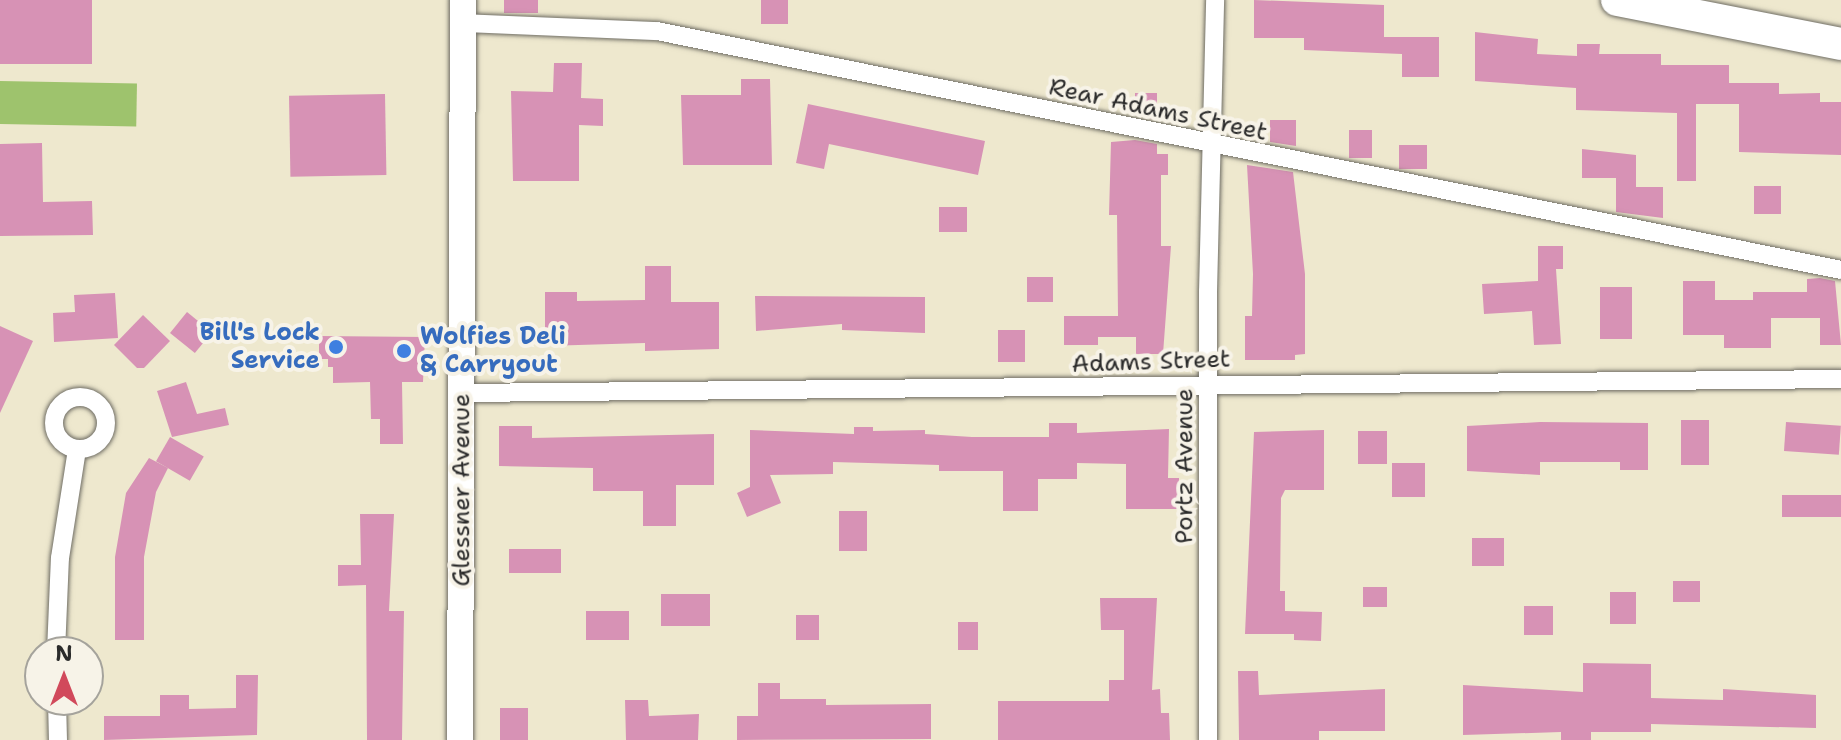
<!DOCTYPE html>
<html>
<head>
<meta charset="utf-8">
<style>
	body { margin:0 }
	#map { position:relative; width:1841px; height:740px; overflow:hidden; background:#eee8ce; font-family:"Shantell Sans",sans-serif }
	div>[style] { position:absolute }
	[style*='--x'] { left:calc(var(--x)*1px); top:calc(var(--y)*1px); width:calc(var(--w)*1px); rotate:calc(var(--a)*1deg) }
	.green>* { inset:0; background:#9ec36d; transform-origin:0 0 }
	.building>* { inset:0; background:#d792b5; transform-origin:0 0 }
	.roads { filter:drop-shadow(0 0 2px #6f6d64) drop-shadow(0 0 2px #6f6d64) }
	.street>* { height:18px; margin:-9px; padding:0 9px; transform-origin:9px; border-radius:9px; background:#fff }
	.street>.ring { margin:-9px; padding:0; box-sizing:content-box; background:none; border:18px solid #fff; border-radius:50% }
	.secondary>* { height:26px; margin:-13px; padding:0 13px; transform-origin:13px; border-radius:13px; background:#fff }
	.highway>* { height:32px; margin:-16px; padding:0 16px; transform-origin:16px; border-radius:16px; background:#fff }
	.dots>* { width:22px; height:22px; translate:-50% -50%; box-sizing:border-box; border:4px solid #f7f3e8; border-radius:50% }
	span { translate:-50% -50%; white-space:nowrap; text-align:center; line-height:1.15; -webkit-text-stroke:8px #f7f3e8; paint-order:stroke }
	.street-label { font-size:24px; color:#2b2b2b }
	.shop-label { font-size:24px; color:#366cbe; font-weight:700 }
	.right { translate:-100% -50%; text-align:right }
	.left { translate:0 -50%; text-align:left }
	.north { position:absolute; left:24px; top:636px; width:80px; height:80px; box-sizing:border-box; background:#f7f3e8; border:2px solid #a5a39c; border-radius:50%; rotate:0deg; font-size:22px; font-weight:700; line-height:32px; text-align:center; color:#2b2b2b }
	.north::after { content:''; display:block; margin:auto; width:28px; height:36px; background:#d1495b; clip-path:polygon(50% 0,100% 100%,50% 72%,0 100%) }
</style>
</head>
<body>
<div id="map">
	<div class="green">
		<div style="left:0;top:81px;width:137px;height:43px;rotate:1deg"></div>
	</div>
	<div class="building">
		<div style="left:0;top:0;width:92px;height:64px"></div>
		<div style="left:504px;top:0;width:34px;height:13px"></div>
		<div style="left:761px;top:0;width:27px;height:24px"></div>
		<div style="clip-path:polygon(1254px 0,1384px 5px,1384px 37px,1439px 37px,1439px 77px,1402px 77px,1402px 54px,1304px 50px,1304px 38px,1254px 38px)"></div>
		<div style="clip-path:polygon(1475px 32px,1538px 39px,1537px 54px,1577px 56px,1577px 44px,1600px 44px,1599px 54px,1661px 54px,1661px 65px,1729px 65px,1729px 83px,1779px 83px,1779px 94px,1820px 93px,1820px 102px,1841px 102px,1841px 155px,1739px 152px,1739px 104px,1696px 104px,1696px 181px,1677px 181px,1677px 113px,1576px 110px,1576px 88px,1475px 81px)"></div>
		<div style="clip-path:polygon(554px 63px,582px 63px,581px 98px,603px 99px,603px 126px,579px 125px,579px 181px,513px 181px,511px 91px,553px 92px)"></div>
		<div style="clip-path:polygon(741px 79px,770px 79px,772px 165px,683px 165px,681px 95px,741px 95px)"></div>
		<div style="clip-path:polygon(1135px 93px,1157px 93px,1157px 120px,1135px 115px)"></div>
		<div style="left:385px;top:94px;width:81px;height:96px;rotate:89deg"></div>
		<div style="clip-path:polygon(808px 104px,985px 141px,978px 175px,829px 144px,824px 169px,796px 163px)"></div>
		<div style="clip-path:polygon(1270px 120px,1296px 120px,1296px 146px,1270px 142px)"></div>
		<div style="left:1349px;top:130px;width:23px;height:28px"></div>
		<div style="clip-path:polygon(1135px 140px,1157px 144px,1157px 154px,1168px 154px,1168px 175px,1161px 175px,1161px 246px,1171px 246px,1163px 354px,1136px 354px,1136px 337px,1098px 337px,1098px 345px,1064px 345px,1064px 316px,1118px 316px,1117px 215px,1109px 215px,1111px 142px)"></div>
		<div style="clip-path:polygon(42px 143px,43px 202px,92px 201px,93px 235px,0 236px,0 144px)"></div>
		<div style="left:1399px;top:145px;width:28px;height:24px"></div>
		<div style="clip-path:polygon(1582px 149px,1636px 155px,1636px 187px,1663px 187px,1663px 218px,1616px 212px,1616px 178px,1582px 178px)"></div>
		<div style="clip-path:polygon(1247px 165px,1293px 172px,1305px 274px,1305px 354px,1295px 355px,1295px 360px,1245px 360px,1245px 316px,1252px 316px,1253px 274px)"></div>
		<div style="left:1754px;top:186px;width:27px;height:28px"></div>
		<div style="left:939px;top:207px;width:28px;height:25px"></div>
		<div style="clip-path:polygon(1538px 246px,1563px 246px,1563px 269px,1556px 269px,1561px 344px,1534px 345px,1532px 311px,1484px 314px,1482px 284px,1538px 281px)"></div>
		<div style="clip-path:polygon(645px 266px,671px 266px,671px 302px,719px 302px,719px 349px,645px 351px,645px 343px,545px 346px,545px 292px,577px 292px,577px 301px,645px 300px)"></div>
		<div style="left:1027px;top:277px;width:26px;height:25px"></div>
		<div style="clip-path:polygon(1820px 278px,1835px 281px,1841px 345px,1820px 345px,1820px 318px,1771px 318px,1771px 348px,1724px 348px,1724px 335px,1683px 335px,1683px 281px,1715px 281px,1715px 300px,1753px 300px,1753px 292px,1807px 292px,1807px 279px)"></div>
		<div style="left:1600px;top:287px;width:32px;height:52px"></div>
		<div style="clip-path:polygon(115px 293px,118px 338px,54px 342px,53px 313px,75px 312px,74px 295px)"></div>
		<div style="clip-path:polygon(755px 296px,925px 297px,925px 333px,842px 330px,842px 324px,756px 331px)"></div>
		<div style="left:187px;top:312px;width:32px;height:27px;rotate:39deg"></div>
		<div style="clip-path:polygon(143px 315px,170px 341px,144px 368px,137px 368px,114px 345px)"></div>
		<div style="clip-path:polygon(0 326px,33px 341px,0 413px)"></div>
		<div style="left:998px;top:330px;width:27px;height:32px"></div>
		<div style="clip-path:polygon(319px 336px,425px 337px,423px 382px,402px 382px,403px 444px,380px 444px,380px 419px,371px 419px,370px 382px,333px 383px,333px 367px,328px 367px,328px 359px,319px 359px)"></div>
		<div style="clip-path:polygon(186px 382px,197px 414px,225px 408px,229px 425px,172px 437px,157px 391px)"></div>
		<div style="left:1681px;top:420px;width:28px;height:45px"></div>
		<div style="clip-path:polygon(1540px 422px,1648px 423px,1648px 470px,1620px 470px,1620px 462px,1540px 462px,1540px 475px,1467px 471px,1467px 426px)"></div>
		<div style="left:1786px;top:422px;width:55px;height:29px;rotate:4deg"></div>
		<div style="clip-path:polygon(1049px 423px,1077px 423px,1077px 433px,1169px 429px,1168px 478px,1179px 478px,1179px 509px,1126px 509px,1126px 464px,1077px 463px,1077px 479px,1038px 479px,1038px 511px,1003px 511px,1003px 471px,939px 471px,939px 465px,833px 462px,833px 474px,770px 475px,781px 503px,747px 517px,737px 493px,750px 487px,750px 430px,854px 434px,854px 427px,873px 427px,873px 431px,925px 430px,925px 434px,972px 437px,1049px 437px)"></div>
		<div style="clip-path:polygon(499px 426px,532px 426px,532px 438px,714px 434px,714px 485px,676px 485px,676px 526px,643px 526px,643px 491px,593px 491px,593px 468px,499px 466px)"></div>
		<div style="clip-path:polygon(1324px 430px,1324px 490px,1285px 490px,1281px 498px,1280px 591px,1285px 591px,1285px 611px,1322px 612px,1321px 641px,1294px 640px,1294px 634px,1245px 634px,1254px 432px)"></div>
		<div style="left:1358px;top:431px;width:29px;height:33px"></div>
		<div style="left:170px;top:437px;width:39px;height:28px;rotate:30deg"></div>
		<div style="clip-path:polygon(149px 458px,168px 468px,156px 492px,144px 557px,144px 640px,115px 640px,115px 557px,126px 493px)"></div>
		<div style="left:1392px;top:463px;width:33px;height:34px"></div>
		<div style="left:1782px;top:495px;width:59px;height:22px"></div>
		<div style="left:839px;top:511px;width:28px;height:40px"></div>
		<div style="clip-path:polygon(360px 514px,394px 514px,389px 611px,404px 611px,402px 740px,367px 740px,366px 585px,338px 586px,338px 565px,361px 565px)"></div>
		<div style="left:1472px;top:538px;width:32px;height:28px"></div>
		<div style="left:509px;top:549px;width:52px;height:24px"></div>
		<div style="left:1673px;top:581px;width:27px;height:21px"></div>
		<div style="left:1363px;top:587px;width:24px;height:20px"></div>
		<div style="left:1610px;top:592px;width:26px;height:32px"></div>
		<div style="left:661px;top:594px;width:49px;height:32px"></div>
		<div style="clip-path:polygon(1100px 598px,1157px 598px,1152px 690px,1160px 689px,1161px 713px,1169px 713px,1170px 740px,998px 740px,998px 701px,1109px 701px,1109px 680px,1124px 680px,1124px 630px,1101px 630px)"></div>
		<div style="left:1524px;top:606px;width:29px;height:29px"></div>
		<div style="left:586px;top:611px;width:43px;height:29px"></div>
		<div style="left:796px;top:615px;width:23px;height:25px"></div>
		<div style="left:958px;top:622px;width:20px;height:28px"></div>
		<div style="clip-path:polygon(1583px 663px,1651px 664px,1651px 698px,1723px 700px,1723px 689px,1816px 695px,1816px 728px,1651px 724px,1651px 732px,1591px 732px,1591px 740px,1561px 740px,1561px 732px,1463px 735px,1463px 685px,1583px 692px)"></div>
		<div style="clip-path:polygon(1238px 671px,1258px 671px,1259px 695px,1385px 689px,1385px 731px,1319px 731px,1319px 740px,1239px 740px)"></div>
		<div style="clip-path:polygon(236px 675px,258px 675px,257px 735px,104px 740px,104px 716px,160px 716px,160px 695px,189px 695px,189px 709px,236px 708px)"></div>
		<div style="clip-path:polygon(758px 683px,780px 683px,780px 699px,826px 699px,826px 705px,931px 704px,931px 739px,737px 740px,737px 716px,758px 716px)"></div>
		<div style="clip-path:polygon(625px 700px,648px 700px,649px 716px,699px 714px,698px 740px,626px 740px)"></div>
		<div style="left:500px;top:708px;width:28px;height:32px"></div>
	</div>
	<div class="roads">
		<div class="street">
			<div style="--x:463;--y:23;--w:194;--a:2.4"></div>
			<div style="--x:657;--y:31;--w:1208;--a:11.41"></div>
			<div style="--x:462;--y:393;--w:1379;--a:-0.58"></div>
			<div class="ring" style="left:54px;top:397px;width:34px;height:34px"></div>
			<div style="--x:56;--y:652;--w:94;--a:-87.6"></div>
			<div style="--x:60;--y:558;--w:109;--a:-81.1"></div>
			<div style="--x:57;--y:700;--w:40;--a:88.6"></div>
			<div style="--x:1208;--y:740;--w:448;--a:-90"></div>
			<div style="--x:1208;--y:292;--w:292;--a:-88.6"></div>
		</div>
		<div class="secondary">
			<div style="--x:460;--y:740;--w:740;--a:-89.77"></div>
		</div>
		<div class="highway">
			<div style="--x:1617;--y:0;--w:228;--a:11.1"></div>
		</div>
	</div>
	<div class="dots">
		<div style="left:336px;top:347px;background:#3f7fe0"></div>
		<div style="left:404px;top:351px;background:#3f7fe0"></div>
	</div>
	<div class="street-label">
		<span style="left:1158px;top:110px;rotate:12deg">Rear Adams Street</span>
		<span style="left:1151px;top:362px;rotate:-2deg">Adams Street</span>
		<span style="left:1185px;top:466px;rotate:-90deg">Portz Avenue</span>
		<span style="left:462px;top:490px;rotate:-90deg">Glessner Avenue</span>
	</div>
	<div class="shop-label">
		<span class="right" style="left:320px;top:347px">Bill's Lock<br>Service</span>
		<span class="left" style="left:420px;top:351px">Wolfies Deli<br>&amp; Carryout</span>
	</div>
	<div class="north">N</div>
</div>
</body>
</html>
